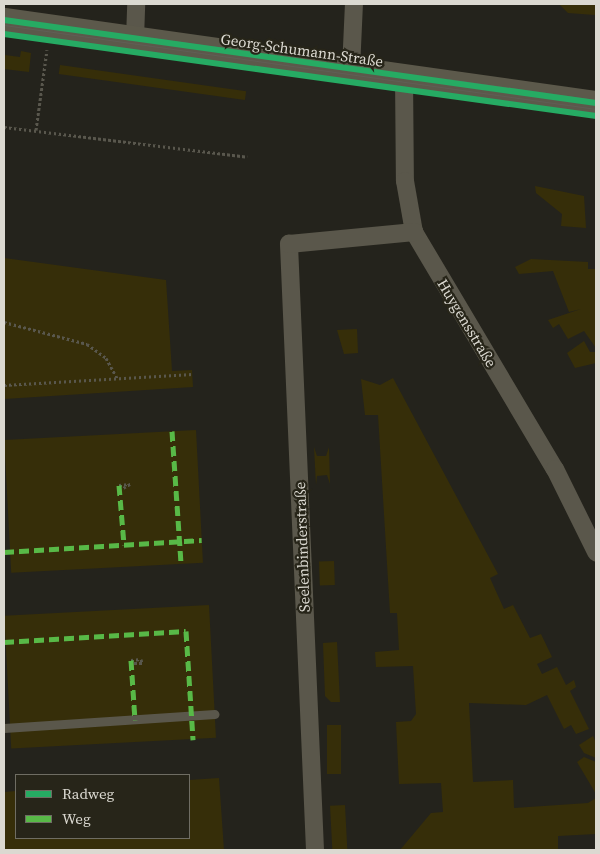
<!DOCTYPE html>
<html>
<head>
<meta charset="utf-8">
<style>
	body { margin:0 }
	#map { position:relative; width:600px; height:854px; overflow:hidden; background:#24231c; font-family:"Source Serif 4",serif }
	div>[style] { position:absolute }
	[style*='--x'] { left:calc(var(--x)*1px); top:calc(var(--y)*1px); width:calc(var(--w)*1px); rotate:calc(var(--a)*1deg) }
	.green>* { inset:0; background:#362e09; transform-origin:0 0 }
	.path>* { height:3px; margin-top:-1.5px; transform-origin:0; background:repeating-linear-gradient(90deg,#59574d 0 2.5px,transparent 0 5px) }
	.service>* { height:9px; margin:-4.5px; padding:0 4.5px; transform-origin:4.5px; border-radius:4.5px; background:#5a574b }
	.minor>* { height:18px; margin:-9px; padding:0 9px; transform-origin:9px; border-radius:9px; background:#5a574b }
	.secondary>* { height:25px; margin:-12.5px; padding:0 12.5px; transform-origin:12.5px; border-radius:12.5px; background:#5c594b }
	.tram>* { height:1px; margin:-0.5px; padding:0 0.5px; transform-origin:0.5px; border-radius:0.5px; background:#605e56 }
	.quiet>* { height:5px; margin-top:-2.5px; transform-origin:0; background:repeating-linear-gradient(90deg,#58b947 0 10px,transparent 0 15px) }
	.cycleway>* { height:6px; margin:-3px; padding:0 3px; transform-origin:3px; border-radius:3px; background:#26ab63 }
	span { translate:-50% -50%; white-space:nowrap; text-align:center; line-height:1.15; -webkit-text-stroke:4.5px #272519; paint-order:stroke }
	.street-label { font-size:15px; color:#dbd9d1 }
	.frame { position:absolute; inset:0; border:5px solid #dbd9d1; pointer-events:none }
	.legend { position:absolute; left:15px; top:774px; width:175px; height:65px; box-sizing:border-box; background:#272519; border:1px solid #6f6d63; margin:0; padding:6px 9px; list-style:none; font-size:15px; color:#dbd9d1 }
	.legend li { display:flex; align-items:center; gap:10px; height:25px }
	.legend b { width:25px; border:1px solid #6f6d63 }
</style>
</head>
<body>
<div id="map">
	<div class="green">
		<div style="clip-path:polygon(559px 4px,596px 4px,596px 24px,595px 15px,568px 13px)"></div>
		<div style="clip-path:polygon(4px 49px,5px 55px,20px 57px,21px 51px,31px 53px,29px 72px,4px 69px)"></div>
		<div style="left:60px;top:65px;width:188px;height:9px;rotate:8deg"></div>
		<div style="clip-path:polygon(535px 186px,584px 196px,586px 228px,561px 226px,562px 214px,536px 193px)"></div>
		<div style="clip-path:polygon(4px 258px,166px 280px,172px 371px,192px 370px,193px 387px,4px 399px)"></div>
		<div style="clip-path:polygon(531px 259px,588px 262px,588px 269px,596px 269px,596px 348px,584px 331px,568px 339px,559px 324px,553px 328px,548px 320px,581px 309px,569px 312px,553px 271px,519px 274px,515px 267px)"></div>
		<div style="clip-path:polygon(357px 329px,358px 353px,344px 354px,337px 330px)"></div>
		<div style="clip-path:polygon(584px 341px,590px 352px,596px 352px,596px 363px,575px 368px,567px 353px)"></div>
		<div style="clip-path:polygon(393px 378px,498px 574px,490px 578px,504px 609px,513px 605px,530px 638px,541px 634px,552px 657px,537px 664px,542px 674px,557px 667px,566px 685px,574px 680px,576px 687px,570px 691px,589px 729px,576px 734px,571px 725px,564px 729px,547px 695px,526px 705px,469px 703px,473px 782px,513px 780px,514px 808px,588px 803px,596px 798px,596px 834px,558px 836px,558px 850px,400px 850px,431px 813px,443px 812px,441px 783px,399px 784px,396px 722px,411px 721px,416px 714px,413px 666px,376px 667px,375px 652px,399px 650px,397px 613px,390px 613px,378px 415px,365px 415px,361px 379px,380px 385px)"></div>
		<div style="left:196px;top:430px;width:133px;height:192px;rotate:87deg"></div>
		<div style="clip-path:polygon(314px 447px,317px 456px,326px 456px,329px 447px,330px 484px,327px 475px,317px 476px,316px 485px)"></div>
		<div style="left:334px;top:561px;width:24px;height:15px;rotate:88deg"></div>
		<div style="left:209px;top:605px;width:133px;height:205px;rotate:87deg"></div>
		<div style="clip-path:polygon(337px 642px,340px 702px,331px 702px,325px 696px,323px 643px)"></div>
		<div style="left:327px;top:725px;width:14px;height:49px"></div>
		<div style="clip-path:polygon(593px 736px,596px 743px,596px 758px,584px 753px,579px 745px)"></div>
		<div style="clip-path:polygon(584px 757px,596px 762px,596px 794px,577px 762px)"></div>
		<div style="clip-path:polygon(219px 778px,224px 850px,4px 850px,4px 792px,16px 791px,16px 838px,189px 838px,189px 780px)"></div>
		<div style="left:345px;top:805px;width:45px;height:15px;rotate:87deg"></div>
	</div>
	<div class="path">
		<div style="--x:4;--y:127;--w:245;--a:7"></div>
		<div style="--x:36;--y:130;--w:81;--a:-82.2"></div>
		<div style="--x:4;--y:322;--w:86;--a:14.8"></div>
		<div style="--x:87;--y:344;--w:24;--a:36"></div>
		<div style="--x:106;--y:358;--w:23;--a:61"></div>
		<div style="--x:4;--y:385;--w:189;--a:-3.3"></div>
		<div style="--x:119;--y:485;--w:11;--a:-5"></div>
		<div style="--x:130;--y:484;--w:8;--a:150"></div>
		<div style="--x:131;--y:660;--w:10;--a:-6"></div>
		<div style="--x:141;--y:659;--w:4;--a:76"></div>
		<div style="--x:142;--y:663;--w:8;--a:180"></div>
	</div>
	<div class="service">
		<div style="--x:4;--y:728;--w:211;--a:-3.8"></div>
	</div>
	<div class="minor">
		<div style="--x:135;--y:39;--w:35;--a:-88"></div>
		<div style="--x:351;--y:69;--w:65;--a:-87.4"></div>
		<div style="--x:404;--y:76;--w:105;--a:89.5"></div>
		<div style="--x:405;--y:181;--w:52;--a:80"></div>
		<div style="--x:414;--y:232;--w:276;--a:59.3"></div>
		<div style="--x:555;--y:469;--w:93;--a:63.7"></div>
		<div style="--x:315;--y:850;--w:607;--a:-92.46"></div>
		<div style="--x:289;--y:244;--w:126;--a:-5.5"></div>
	</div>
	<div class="secondary">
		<div style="--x:4;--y:20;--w:598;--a:7.98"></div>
	</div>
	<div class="tram">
		<div style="--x:4;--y:18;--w:223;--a:7.7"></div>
		<div style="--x:4;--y:25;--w:598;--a:8.08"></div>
		<div style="--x:448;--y:79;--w:149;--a:8.1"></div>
	</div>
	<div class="quiet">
		<div style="--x:172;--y:431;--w:133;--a:86.1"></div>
		<div style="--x:119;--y:485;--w:60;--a:85.2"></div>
		<div style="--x:4;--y:552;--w:198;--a:-3.5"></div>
		<div style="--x:4;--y:642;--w:182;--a:-3.5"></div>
		<div style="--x:186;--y:631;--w:109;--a:86.3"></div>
		<div style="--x:131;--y:660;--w:60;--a:86.2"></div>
	</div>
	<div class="cycleway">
		<div style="--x:4;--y:20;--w:598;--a:7.98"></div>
		<div style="--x:4;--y:34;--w:598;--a:7.89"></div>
	</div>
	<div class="street-label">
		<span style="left:302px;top:50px;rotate:8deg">Georg-Schumann-Straße</span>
		<span style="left:467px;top:323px;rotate:59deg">Huygensstraße</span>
		<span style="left:302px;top:547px;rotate:-92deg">Seelenbinderstraße</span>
	</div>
	<div class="frame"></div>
	<ul class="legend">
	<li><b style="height:6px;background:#26ab63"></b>Radweg</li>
	<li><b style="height:6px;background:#58b947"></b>Weg</li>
	</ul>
</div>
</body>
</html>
